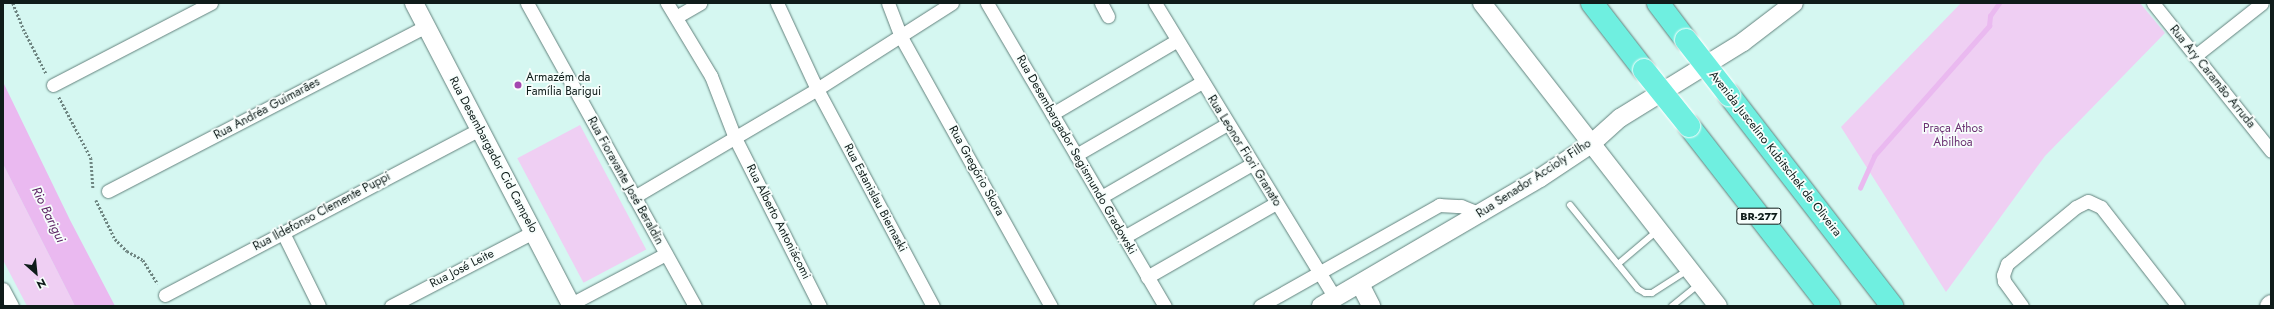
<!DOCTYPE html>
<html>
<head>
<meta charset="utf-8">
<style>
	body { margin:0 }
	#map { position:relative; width:2274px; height:309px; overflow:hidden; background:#d5f7f1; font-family:Jost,sans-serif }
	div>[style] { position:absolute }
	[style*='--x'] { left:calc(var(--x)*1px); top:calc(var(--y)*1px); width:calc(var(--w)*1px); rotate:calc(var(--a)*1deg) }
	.green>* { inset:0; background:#efcff3; transform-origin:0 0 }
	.water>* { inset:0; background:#eab9f0 }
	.stream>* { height:4.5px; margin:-2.25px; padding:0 2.25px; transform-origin:2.25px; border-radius:2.25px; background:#eab9f0 }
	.path>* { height:2.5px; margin-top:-1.25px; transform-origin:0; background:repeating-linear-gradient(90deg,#6e8581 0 2px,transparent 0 4px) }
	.roads { filter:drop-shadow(0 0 1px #63827d) drop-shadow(0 0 1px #63827d) }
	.lane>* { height:6px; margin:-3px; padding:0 3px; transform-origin:3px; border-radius:3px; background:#fff }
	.street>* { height:13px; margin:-6.5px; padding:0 6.5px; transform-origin:6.5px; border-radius:6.5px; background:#fff }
	.secondary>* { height:18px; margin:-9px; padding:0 9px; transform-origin:9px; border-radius:9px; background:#fff }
	.highway>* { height:22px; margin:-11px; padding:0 11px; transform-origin:11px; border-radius:11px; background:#6fefe0 }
	.bridges { filter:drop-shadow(0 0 1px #fff) drop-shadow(0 0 1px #fff) }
	.highway-bridge>* { height:22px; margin:-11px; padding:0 11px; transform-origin:11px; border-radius:11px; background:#6fefe0 }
	.dots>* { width:11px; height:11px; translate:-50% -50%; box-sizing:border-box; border:2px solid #f7fefc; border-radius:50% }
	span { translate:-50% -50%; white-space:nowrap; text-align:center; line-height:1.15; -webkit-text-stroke:3.5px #f7fefc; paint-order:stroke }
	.shield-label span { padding:1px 3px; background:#f7fefc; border:1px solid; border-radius:3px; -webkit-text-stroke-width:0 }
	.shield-label { font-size:11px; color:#0f1c1a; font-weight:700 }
	.street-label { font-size:12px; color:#0f1c1a }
	.poi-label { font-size:12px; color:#0f1c1a }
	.left { translate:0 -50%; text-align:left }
	.park-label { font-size:12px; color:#6b3172 }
	.water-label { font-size:13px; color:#5f2566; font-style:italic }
	.frame { position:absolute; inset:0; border:4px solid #0f1c1a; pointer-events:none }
	.north { position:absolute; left:16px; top:253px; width:40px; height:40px; -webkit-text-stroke:3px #f7fefc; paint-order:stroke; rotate:153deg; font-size:11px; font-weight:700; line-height:16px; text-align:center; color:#0f1c1a }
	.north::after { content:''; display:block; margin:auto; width:14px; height:18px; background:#0f1c1a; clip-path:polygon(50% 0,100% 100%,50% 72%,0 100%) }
</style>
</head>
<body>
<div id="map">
	<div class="green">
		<div style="clip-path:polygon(1961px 3px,2140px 3px,2165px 33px,2045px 156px,1946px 292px,1841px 127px)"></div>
		<div style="left:580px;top:125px;width:141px;height:71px;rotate:62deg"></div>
		<div style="clip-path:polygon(3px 164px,75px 306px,27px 306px,3px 260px)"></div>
	</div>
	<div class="water">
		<div style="clip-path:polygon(3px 82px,70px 220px,115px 306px,75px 306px,3px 164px)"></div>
	</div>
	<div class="stream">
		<div style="--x:1860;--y:188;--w:35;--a:-66"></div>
		<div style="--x:1874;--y:156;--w:174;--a:-48.5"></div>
		<div style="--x:1989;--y:26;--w:10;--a:-84"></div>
		<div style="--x:1990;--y:16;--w:16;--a:-55"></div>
	</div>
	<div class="path">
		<div style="--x:13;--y:3;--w:31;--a:68"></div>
		<div style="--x:25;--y:32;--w:46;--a:62.9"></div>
		<div style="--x:59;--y:97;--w:69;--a:62.3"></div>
		<div style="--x:91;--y:158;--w:31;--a:86"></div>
		<div style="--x:96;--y:200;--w:43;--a:64"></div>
		<div style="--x:115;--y:239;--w:17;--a:45"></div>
		<div style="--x:127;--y:251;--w:18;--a:29"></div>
		<div style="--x:143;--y:260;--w:28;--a:58"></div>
	</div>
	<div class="roads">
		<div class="lane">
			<div style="--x:1570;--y:205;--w:108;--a:51"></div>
			<div style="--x:1638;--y:289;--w:8;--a:30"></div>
			<div style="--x:1645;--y:293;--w:7;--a:0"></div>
			<div style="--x:1652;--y:293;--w:43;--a:-32.6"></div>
			<div style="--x:1618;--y:264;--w:51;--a:-40.2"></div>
			<div style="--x:1672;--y:306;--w:35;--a:-39"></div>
		</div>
		<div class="street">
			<div style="--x:527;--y:3;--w:346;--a:61"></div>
			<div style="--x:667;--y:3;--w:85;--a:58.9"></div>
			<div style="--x:711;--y:76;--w:66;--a:68.8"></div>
			<div style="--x:735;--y:138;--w:188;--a:63.2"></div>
			<div style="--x:777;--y:3;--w:95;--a:65.1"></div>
			<div style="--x:817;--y:89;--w:246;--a:61.9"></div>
			<div style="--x:888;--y:3;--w:36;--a:69"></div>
			<div style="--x:901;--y:37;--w:308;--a:60.9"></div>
			<div style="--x:987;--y:3;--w:351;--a:59.6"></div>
			<div style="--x:1101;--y:3;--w:15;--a:62"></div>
			<div style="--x:1155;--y:3;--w:346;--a:58.6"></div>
			<div style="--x:2153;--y:3;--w:189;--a:51.4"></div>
			<div style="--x:676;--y:17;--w:28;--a:-30"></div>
			<div style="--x:2195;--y:56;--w:85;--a:-38.3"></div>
			<div style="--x:53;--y:85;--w:178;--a:-27.4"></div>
			<div style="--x:1052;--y:114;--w:144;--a:-30.5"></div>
			<div style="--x:1076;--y:155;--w:146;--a:-30.1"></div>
			<div style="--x:108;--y:191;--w:358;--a:-27.4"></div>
			<div style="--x:634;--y:197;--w:212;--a:-30.5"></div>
			<div style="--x:817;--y:89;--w:160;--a:-32.5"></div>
			<div style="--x:1101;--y:197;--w:146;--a:-30.1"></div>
			<div style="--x:283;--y:233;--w:81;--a:63.7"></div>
			<div style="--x:1124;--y:237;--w:147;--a:-29.7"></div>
			<div style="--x:1147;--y:277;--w:149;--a:-29.8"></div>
			<div style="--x:3;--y:289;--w:19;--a:62"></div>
			<div style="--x:165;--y:295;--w:356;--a:-27.8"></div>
			<div style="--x:571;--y:304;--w:107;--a:-27.8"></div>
			<div style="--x:391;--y:306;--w:160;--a:-27.5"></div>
			<div style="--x:1260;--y:306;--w:206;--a:-29.4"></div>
			<div style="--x:1439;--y:205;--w:22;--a:3"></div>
			<div style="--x:1461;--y:206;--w:22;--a:22"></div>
			<div style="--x:2022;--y:306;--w:31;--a:-126"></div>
			<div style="--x:2004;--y:281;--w:6;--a:-99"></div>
			<div style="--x:2003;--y:275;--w:12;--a:-70"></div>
			<div style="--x:2007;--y:264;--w:89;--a:-39.6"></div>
			<div style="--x:2076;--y:207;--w:13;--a:-27"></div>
			<div style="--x:2088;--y:201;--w:14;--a:25"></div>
			<div style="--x:2101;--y:207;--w:125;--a:52.1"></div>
		</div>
		<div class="secondary">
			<div style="--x:414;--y:3;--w:342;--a:62.5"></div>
			<div style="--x:1482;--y:3;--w:384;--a:52.1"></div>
			<div style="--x:1360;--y:284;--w:25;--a:63"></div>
			<div style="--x:1321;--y:306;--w:254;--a:-30.3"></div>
			<div style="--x:1540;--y:178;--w:61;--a:-33.7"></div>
			<div style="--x:1591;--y:144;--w:39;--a:-42"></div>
			<div style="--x:1620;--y:118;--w:145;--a:-31.7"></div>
			<div style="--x:1743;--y:42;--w:64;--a:-37.4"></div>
			<div style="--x:2269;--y:306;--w:3;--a:-45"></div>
		</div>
		<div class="highway">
			<div style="--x:1592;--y:3;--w:85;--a:52.2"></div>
			<div style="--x:1658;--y:3;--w:46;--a:52.9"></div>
			<div style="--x:1729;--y:95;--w:267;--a:52.3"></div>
			<div style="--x:1689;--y:126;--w:228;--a:52.1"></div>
		</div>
	</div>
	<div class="bridges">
		<div class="highway-bridge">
			<div style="--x:1686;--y:40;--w:70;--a:52"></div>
			<div style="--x:1644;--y:70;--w:72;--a:51.2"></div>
		</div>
	</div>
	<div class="dots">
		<div style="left:518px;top:85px;background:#a447b0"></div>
	</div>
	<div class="shield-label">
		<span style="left:1759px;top:216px">BR-277</span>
	</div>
	<div class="street-label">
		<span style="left:2212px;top:77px;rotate:51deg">Rua Ary Caramão Arruda</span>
		<span style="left:267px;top:109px;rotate:-28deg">Rua Andréa Guimarães</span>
		<span style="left:1244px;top:151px;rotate:58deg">Rua Leonor Fiori Granato</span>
		<span style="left:1775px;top:154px;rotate:52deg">Avenida Juscelino Kubitschek de Oliveira</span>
		<span style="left:493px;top:155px;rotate:62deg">Rua Desembargador Cid Campelo</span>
		<span style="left:1076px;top:155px;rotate:60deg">Rua Desembargador Segismundo Gradowski</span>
		<span style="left:976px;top:171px;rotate:61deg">Rua Gregório Skora</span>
		<span style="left:1534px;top:179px;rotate:-33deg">Rua Senador Accioly Filho</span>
		<span style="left:625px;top:181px;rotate:61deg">Rua Fioravante José Beraldin</span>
		<span style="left:875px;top:198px;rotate:62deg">Rua Estanislau Biernaski</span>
		<span style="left:322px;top:212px;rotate:-28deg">Rua Ildefonso Clemente Puppi</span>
		<span style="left:778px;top:222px;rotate:63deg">Rua Alberto Antoniácomi</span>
		<span style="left:462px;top:269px;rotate:-27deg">Rua José Leite</span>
	</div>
	<div class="poi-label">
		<span class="left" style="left:526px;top:85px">Armazém da<br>Família Barigui</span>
	</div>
	<div class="park-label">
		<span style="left:1953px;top:136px">Praça Athos<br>Abilhoa</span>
	</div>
	<div class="water-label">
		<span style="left:48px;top:215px;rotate:64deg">Rio Barigui</span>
	</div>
	<div class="frame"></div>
	<div class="north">N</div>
</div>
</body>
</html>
